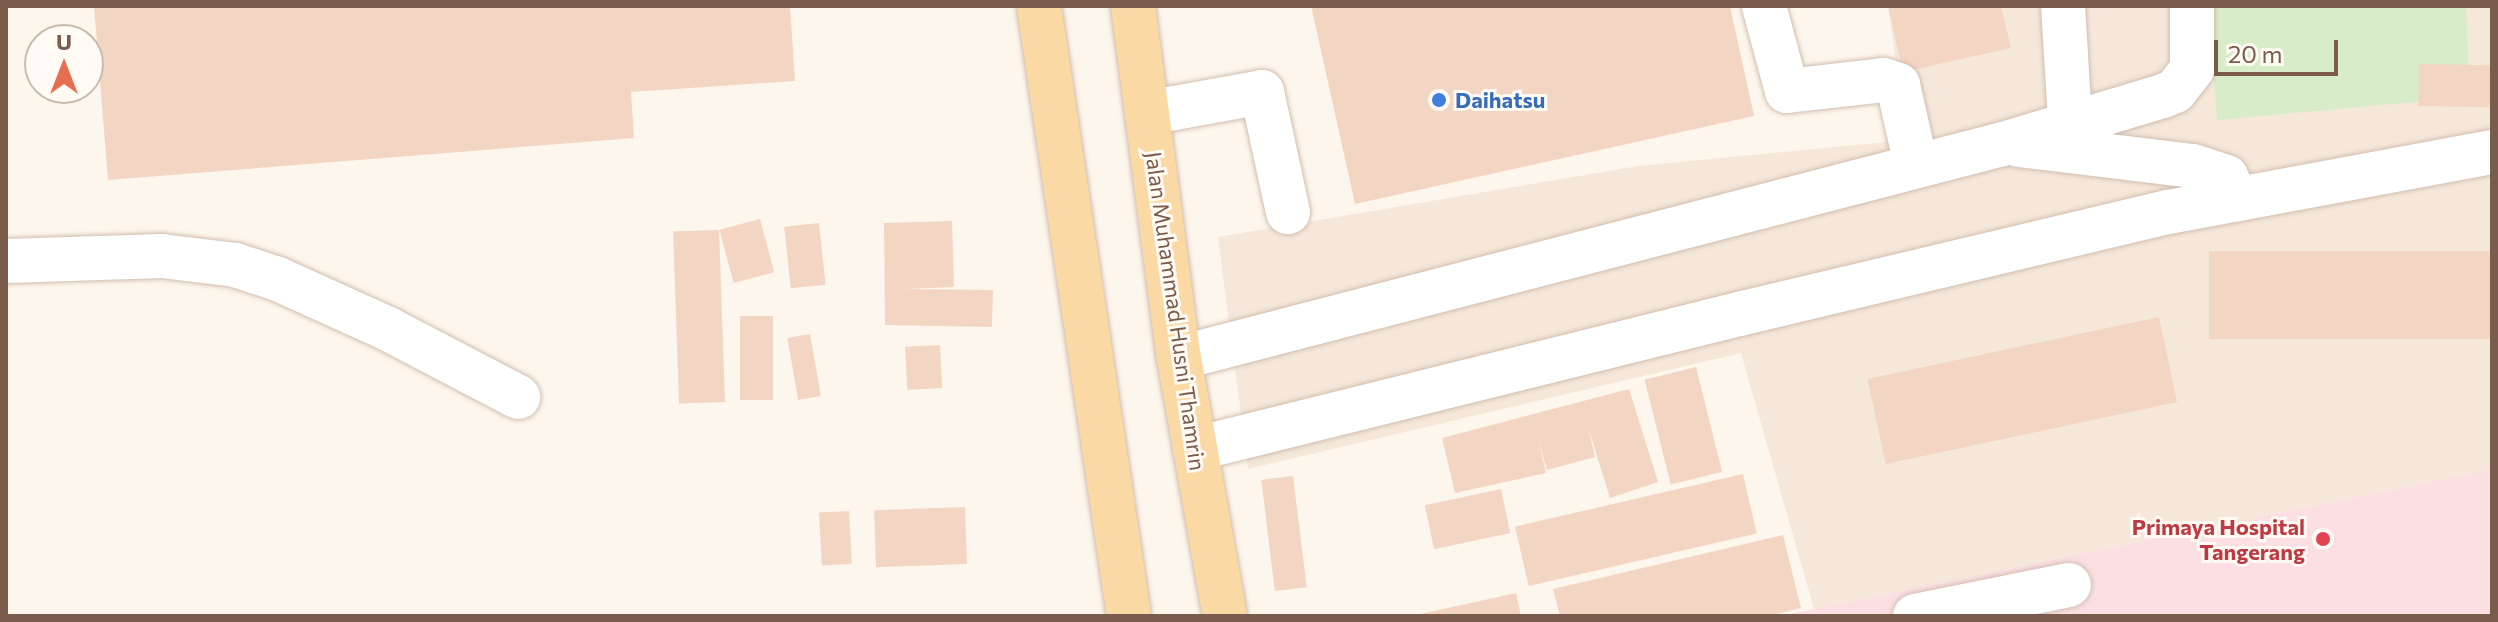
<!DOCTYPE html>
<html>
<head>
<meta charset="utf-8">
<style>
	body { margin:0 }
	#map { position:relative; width:2498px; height:622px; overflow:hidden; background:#fdf6ec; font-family:Commissioner,sans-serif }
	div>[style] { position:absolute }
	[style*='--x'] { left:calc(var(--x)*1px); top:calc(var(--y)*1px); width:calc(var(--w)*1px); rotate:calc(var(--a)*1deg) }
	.residential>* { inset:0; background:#f5e8da }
	.medical>* { inset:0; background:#fbdfe3 }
	.green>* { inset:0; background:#d8ecc9 }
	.building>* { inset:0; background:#f3d5c3; transform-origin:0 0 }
	.roads { filter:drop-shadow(0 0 2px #d1beb0) drop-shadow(0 0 2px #d1beb0) }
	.minor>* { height:44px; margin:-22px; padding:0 22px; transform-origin:22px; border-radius:22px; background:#fff }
	.major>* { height:44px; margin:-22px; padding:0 22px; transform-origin:22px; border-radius:22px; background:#fbd9a5 }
	.dots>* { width:22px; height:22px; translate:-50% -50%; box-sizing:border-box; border:4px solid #fffaf3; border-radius:50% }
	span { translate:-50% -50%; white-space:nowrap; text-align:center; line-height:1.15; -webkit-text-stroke:6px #fffaf3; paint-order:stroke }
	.shop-label { font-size:22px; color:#366cbe; font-weight:700 }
	.left { translate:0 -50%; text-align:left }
	.street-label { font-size:22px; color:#7a5c4d }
	.health-label { font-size:22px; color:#be3a42; font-weight:700 }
	.right { translate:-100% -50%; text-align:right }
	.frame { position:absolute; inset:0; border:8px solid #7a5c4d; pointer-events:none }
	.north { position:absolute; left:24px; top:24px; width:80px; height:80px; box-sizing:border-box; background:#fffaf3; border:2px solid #cabbb1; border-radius:50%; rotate:0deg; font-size:22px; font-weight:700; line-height:32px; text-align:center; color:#7a5c4d }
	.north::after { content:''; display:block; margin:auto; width:28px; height:36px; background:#e76f51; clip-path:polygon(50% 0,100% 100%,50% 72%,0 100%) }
	.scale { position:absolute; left:2214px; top:40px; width:124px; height:36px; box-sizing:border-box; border:4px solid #7a5c4d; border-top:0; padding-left:10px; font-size:24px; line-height:28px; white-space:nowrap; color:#7a5c4d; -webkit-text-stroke:6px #fffaf3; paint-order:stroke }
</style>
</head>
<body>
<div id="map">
	<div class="residential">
		<div style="clip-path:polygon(1888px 6px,2492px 6px,2492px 469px,1814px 609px,1741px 353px,1248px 469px,1218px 237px,1638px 166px,1907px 140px)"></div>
	</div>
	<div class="medical">
		<div style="clip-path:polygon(2492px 469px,2492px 616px,1781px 616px,1814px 609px)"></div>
	</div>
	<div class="green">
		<div style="clip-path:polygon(2208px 6px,2466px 6px,2470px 97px,2217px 120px)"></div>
	</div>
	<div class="building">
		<div style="clip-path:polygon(94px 6px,790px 6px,795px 81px,631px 92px,634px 138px,108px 180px)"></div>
		<div style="clip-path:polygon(1311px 6px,1730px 6px,1754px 116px,1355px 204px)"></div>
		<div style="clip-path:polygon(1888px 6px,2001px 6px,2011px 48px,1903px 72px)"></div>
		<div style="left:2419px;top:64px;width:73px;height:42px;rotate:1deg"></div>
		<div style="left:760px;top:219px;width:55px;height:42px;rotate:75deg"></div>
		<div style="clip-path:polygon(952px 221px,954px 287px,905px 289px,993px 290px,992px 327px,885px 325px,884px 223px)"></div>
		<div style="left:819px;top:223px;width:62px;height:35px;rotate:84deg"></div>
		<div style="left:719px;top:230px;width:172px;height:46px;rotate:88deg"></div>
		<div style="left:2492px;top:251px;width:88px;height:283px;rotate:90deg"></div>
		<div style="left:740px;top:316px;width:33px;height:84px"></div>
		<div style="left:2159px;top:317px;width:87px;height:298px;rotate:78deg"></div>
		<div style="left:810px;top:334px;width:63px;height:23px;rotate:80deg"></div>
		<div style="left:940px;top:345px;width:43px;height:35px;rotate:87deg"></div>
		<div style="left:1696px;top:367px;width:108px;height:53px;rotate:76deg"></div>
		<div style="clip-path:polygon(1629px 389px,1658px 482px,1610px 498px,1588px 427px,1595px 457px,1547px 470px,1539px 442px,1546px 473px,1455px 493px,1442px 438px)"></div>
		<div style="left:1743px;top:474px;width:61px;height:234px;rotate:77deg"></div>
		<div style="left:1293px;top:476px;width:112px;height:32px;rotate:83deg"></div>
		<div style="left:1501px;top:489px;width:45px;height:78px;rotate:78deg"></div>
		<div style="left:965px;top:507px;width:57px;height:91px;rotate:88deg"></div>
		<div style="left:849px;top:511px;width:53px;height:30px;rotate:87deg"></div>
		<div style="clip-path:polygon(1783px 535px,1801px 608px,1769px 616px,1560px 616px,1553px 589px)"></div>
		<div style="clip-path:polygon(1516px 593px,1521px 616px,1416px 616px,1416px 615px)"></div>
	</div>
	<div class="roads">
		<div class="minor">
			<div style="--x:1764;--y:6;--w:88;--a:74.9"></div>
			<div style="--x:1787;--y:91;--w:97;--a:-6.5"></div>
			<div style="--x:1883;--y:80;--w:16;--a:18"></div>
			<div style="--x:1898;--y:85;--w:82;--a:77.3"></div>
			<div style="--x:2063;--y:6;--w:116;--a:86.5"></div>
			<div style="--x:1147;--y:113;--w:117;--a:-10.3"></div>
			<div style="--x:1262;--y:92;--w:123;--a:77.8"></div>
			<div style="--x:2019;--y:145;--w:175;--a:6.9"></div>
			<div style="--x:2193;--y:166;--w:35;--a:18"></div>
			<div style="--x:2226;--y:177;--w:25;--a:63"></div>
			<div style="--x:6;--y:261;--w:156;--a:-1.8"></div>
			<div style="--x:162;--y:256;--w:74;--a:7"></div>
			<div style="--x:235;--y:265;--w:45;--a:18"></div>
			<div style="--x:278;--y:279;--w:121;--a:24.4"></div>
			<div style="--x:388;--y:329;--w:147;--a:27.6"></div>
			<div style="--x:1179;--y:358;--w:851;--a:-14.56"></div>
			<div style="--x:2003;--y:144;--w:167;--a:-16.7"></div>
			<div style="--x:2163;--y:96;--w:13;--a:-23"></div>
			<div style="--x:2175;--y:91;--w:28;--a:-52"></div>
			<div style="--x:2192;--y:69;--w:63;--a:-90"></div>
			<div style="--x:1195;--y:449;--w:561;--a:-13.94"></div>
			<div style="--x:1739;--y:314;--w:441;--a:-13.4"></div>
			<div style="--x:2168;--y:212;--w:330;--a:-10.5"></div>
			<div style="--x:1915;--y:616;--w:157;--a:-11.4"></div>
		</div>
		<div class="major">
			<div style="--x:1039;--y:6;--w:617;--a:81.61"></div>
			<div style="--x:1133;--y:6;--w:355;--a:82.6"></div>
			<div style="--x:1179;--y:358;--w:262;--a:79.9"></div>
		</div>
	</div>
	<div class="dots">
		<div style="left:1439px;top:100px;background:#3f7fe0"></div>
		<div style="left:2323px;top:539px;background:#e0444e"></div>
	</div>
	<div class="shop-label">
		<span class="left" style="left:1455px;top:100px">Daihatsu</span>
	</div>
	<div class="street-label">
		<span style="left:1176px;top:311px;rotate:82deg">Jalan Muhammad Husni Thamrin</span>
	</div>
	<div class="health-label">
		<span class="right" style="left:2305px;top:539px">Primaya Hospital<br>Tangerang</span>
	</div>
	<div class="frame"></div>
	<div class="north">U</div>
	<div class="scale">20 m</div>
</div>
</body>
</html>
